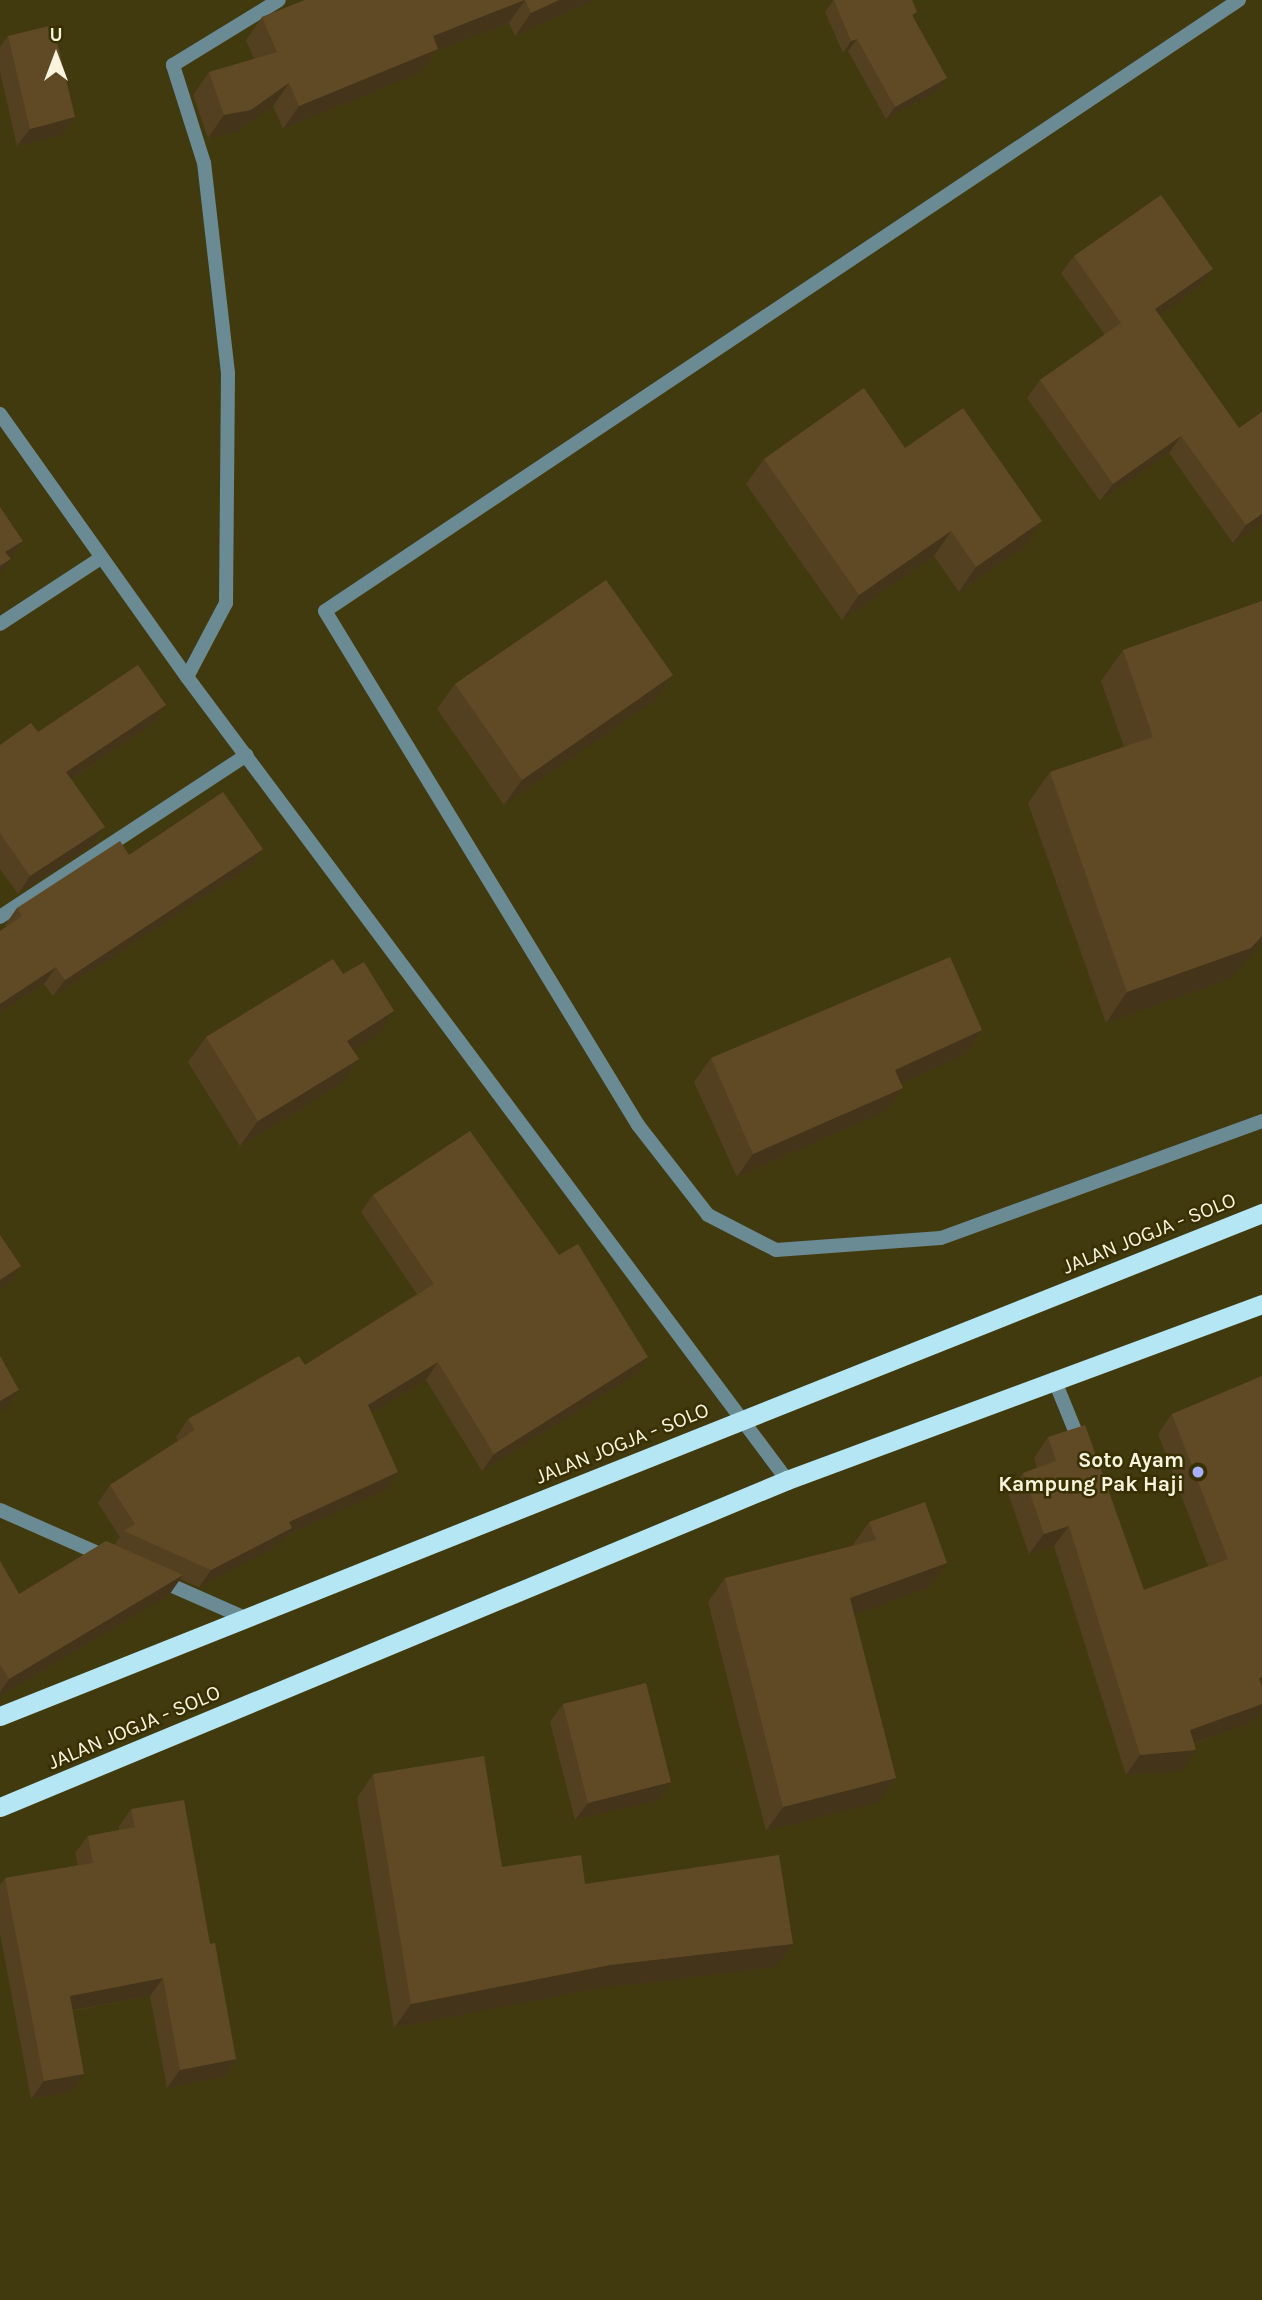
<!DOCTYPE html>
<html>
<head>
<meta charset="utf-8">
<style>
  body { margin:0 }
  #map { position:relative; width:1262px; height:2300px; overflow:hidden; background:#423a0f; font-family:Karla,sans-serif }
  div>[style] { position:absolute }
  .service>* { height:14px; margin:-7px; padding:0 7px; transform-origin:7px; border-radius:7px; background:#6a8a94 }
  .minor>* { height:14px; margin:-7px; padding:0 7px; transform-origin:7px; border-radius:7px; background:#6a8a94 }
  .trunk>* { height:19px; margin:-9.5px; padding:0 9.5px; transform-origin:9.5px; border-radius:9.5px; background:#b4e6f4 }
  .wall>* { inset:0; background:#534020 }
  .shaded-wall>* { inset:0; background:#43341a }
  .building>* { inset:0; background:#604a25 }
  .dots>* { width:19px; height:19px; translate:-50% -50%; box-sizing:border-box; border:4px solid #383003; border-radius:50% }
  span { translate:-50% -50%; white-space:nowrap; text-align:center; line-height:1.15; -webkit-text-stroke:5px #383003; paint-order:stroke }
  .street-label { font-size:21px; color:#f8f4dd }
  .poi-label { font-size:21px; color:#f8f4dd; font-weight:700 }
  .right { translate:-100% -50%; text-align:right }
  .north { position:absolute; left:21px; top:21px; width:70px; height:70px; -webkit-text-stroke:5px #383003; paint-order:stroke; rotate:0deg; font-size:19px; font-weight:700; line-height:28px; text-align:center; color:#f8f4dd }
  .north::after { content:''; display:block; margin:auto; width:24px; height:32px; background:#f8f4dd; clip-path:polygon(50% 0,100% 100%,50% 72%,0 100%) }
</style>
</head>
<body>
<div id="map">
  <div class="service">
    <i style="left:1239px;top:0;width:1099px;rotate:146.24deg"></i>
    <i style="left:325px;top:611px;width:602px;rotate:58.66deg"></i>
    <i style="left:638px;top:1125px;width:114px;rotate:52.1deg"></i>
    <i style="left:708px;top:1215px;width:76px;rotate:27.2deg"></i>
    <i style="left:776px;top:1250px;width:165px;rotate:-4.2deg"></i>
    <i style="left:941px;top:1238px;width:342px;rotate:-20deg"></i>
    <i style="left:1054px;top:1379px;width:71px;rotate:67.8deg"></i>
  </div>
  <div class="minor">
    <i style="left:0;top:414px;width:323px;rotate:54.6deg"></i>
    <i style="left:187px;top:677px;width:1002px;rotate:53.23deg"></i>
    <i style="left:0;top:624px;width:121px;rotate:-33.2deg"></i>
    <i style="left:187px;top:677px;width:84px;rotate:-62.2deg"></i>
    <i style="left:226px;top:603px;width:230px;rotate:-89.5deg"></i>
    <i style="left:228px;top:373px;width:211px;rotate:-96.5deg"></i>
    <i style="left:204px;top:163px;width:103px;rotate:-107.6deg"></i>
    <i style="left:173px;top:65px;width:124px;rotate:-31.5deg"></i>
    <i style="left:0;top:917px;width:295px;rotate:-33.3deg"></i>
    <i style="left:0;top:1510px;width:119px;rotate:23.8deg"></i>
    <i style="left:159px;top:1580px;width:94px;rotate:23.8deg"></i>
  </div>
  <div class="trunk">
    <i style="left:0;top:1716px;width:1359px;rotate:-21.73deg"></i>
    <i style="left:0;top:1807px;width:852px;rotate:-22.56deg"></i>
    <i style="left:787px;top:1480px;width:507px;rotate:-20.33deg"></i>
  </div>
  <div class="wall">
    <i style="clip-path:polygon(305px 0,594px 0,515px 36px,509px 23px,436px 51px,422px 72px,283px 129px,273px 106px,235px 133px,208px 138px,193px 95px,209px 72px,254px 59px,246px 40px,262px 17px)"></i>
    <i style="clip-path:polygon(832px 0,912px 0,913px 18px,947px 78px,938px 91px,886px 119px,848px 51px,843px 53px,825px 12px,833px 1px)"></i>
    <i style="clip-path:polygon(8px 36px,62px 135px,17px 146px,0 72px,0 47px)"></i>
    <i style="clip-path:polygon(1074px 256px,1200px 286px,1159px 315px,1262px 523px,1233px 543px,1169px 453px,1100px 501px,1027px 398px,1040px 380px,1105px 335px,1061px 273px)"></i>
    <i style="clip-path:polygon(905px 448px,1042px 521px,1025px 546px,959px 592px,934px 556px,842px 620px,746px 484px,764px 459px)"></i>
    <i style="clip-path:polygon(1262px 601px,1230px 979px,1106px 1023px,1028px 803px,1050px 772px,1124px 747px,1101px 681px,1123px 650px)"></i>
    <i style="clip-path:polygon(673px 675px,655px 700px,504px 805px,437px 709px,455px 684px)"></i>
    <i style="clip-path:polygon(154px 723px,71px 779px,105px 827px,92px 845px,18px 894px,0 869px,0 745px,38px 732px)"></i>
    <i style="clip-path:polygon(263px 849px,251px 866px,53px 996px,44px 984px,0 1013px,0 931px,6px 927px,5px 925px,17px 908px,129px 855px)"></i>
    <i style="clip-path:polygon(982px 1030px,966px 1054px,901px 1083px,903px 1088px,886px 1111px,737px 1177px,694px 1082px,711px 1058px)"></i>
    <i style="clip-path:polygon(377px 1036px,353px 1051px,341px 1084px,240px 1146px,188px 1062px,206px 1037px)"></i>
    <i style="clip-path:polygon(373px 1195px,635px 1375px,482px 1471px,426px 1380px,371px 1413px,386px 1490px,287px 1535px,279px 1545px,199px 1587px,180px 1579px,169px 1595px,0 1696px,0 1561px,19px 1594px,115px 1544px,120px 1537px,98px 1503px,110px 1485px,178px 1441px,176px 1437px,188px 1419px,305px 1365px,417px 1294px,361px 1212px)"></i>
    <i style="clip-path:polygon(1262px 1376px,1253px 1722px,1194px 1744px,1182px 1771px,1126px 1775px,1054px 1546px,1029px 1554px,1008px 1493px,1023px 1473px,1037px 1468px,1034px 1458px,1048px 1437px,1144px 1590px,1208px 1566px,1158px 1434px,1172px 1414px)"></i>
    <i style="clip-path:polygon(869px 1522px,930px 1587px,854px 1615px,896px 1778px,879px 1802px,766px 1831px,708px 1602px,725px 1578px,852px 1546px)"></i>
    <i style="clip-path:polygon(563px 1704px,671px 1782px,659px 1800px,575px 1820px,550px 1722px)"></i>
    <i style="clip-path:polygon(373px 1774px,502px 1867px,585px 1884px,776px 1967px,594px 1989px,394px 2028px,357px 1798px)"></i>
    <i style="clip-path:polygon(131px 1809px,210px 1944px,236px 2059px,224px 2077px,167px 2088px,150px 1996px,72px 2011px,72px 2092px,31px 2099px,0 1933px,0 1885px,5px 1878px,78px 1865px,75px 1853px,88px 1836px,119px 1830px,119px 1826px)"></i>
  </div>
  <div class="shaded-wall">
    <i style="clip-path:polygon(525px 0,509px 23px,436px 51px,422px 72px,283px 129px,299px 106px,433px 36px)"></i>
    <i style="clip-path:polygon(559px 0,594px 0,515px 36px,531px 13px)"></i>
    <i style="clip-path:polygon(857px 39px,848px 51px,843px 53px,851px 41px)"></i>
    <i style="clip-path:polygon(947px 78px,938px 91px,886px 119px,895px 107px)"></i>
    <i style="clip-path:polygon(289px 83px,273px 106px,235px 133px,208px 138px,224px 115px)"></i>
    <i style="clip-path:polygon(75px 117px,62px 135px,17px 146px,30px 129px)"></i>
    <i style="clip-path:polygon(1213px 269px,1200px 286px,1143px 327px,1155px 309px)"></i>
    <i style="clip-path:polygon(1181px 436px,1169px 453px,1100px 501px,1113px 484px)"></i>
    <i style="clip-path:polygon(1262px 514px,1262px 523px,1233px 543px,1246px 525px)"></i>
    <i style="clip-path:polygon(1042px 521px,1025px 546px,959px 592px,976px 567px)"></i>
    <i style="clip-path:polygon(951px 531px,934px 556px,842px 620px,859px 595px)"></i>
    <i style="clip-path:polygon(23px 541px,10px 559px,5px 552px)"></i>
    <i style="clip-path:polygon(11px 559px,0 574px,0 566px)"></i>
    <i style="clip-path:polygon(673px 675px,655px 700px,504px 805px,522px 780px)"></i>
    <i style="clip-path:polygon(166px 705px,154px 723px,54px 790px,66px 772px)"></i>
    <i style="clip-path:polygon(105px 827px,92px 845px,18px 894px,30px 876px)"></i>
    <i style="clip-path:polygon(263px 849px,251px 866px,53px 996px,65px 980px)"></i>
    <i style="clip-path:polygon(1262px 936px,1262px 942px,1230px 979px,1106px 1023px,1127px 992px)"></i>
    <i style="clip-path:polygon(56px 967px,44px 984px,0 1013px,0 1004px)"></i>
    <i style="clip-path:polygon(394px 1011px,377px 1036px,330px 1066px,347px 1041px)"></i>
    <i style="clip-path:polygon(982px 1030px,966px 1054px,878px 1094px,895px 1070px)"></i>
    <i style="clip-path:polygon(359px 1059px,341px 1084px,240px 1146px,258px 1121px)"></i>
    <i style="clip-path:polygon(903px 1088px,886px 1111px,737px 1177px,753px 1154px)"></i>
    <i style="clip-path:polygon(21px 1266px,9px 1284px,0 1289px,0 1280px)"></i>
    <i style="clip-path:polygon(648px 1357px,635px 1375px,482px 1471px,494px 1454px)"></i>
    <i style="clip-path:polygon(438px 1362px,426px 1380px,355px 1423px,368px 1405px)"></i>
    <i style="clip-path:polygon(19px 1390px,7px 1408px,0 1412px,0 1401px)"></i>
    <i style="clip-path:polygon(398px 1472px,386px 1490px,287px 1535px,279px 1545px,199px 1587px,211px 1570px,289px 1522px)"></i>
    <i style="clip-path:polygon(1069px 1526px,1054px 1546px,1029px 1554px,1044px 1534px)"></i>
    <i style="clip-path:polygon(947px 1563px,930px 1587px,833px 1623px,850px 1598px)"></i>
    <i style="clip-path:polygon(183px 1575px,169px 1595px,0 1696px,0 1692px,9px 1679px)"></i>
    <i style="clip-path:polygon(1262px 1704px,1262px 1709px,1253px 1722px,1176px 1750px,1190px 1730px)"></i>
    <i style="clip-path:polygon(1196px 1750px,1182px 1771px,1126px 1775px,1140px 1755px)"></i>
    <i style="clip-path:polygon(896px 1778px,879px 1802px,766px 1831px,783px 1807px)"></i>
    <i style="clip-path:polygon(671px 1782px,659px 1800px,575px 1820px,588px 1803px)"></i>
    <i style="clip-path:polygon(793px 1944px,776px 1967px,594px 1989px,394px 2028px,411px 2004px,610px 1965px)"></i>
    <i style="clip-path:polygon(163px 1978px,150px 1996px,57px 2013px,70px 1996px)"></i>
    <i style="clip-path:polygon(236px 2059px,224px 2077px,167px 2088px,180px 2070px)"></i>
    <i style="clip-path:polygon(84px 2074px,72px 2092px,31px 2099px,44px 2081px)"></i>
  </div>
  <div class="building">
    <i style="clip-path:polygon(305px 0,524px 0,433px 36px,438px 49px,299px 106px,289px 83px,251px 110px,224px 115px,209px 72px,277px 52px,262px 17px)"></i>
    <i style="clip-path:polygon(525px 0,559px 0,531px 13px)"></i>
    <i style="clip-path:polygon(834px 0,912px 0,917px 12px,912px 15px,947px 78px,895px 107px,857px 39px,851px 41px)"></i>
    <i style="clip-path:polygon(53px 25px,75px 117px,30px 129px,8px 36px)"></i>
    <i style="clip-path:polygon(1161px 195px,1213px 269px,1155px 309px,1239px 428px,1262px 412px,1262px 514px,1246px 525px,1181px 436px,1113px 484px,1040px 380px,1121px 323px,1074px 256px)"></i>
    <i style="clip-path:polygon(864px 388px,905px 448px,963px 408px,1042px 521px,976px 567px,951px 531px,859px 595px,764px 459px)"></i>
    <i style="clip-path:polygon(0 507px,23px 541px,5px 552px,11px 559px,0 566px)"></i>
    <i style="clip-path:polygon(606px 580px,673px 675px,522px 780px,455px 684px)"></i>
    <i style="clip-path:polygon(1262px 601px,1262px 936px,1251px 948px,1127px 992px,1050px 772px,1153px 737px,1123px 650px)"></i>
    <i style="clip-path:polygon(138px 665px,166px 705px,66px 772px,105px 827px,30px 876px,0 833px,0 745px,31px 723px,38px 732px)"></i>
    <i style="clip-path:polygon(223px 792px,263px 849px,65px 980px,56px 967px,0 1004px,0 931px,22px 916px,17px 908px,120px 841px,129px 855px)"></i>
    <i style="clip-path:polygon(950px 957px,982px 1030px,895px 1070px,903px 1088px,753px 1154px,711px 1058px)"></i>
    <i style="clip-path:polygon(333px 959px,343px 974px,364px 962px,394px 1011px,347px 1041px,359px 1059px,258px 1121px,206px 1037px)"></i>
    <i style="clip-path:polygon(470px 1131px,559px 1255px,578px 1244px,648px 1357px,494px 1454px,438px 1362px,368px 1405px,398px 1472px,289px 1522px,292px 1528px,211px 1570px,124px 1531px,135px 1524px,110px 1485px,195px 1430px,188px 1419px,299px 1356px,305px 1365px,434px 1284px,373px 1195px)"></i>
    <i style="clip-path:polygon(0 1235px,21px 1266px,0 1280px)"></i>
    <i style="clip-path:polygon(0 1356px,19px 1390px,0 1401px)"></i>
    <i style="clip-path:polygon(1262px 1376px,1262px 1677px,1259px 1678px,1262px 1687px,1262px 1704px,1190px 1730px,1196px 1750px,1140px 1755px,1069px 1526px,1044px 1534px,1023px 1473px,1056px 1461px,1048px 1437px,1085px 1425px,1144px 1590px,1228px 1559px,1172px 1414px)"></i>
    <i style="clip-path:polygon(925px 1502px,947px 1563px,850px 1598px,896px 1778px,783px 1807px,725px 1578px,876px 1540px,869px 1522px)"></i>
    <i style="clip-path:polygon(106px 1541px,183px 1575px,9px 1679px,0 1664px,0 1561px,19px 1594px)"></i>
    <i style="clip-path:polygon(646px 1683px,671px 1782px,588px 1803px,563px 1704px)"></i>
    <i style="clip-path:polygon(484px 1756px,502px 1867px,581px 1855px,585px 1884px,779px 1855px,793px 1944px,610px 1965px,411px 2004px,373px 1774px)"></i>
    <i style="clip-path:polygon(184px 1800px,210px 1944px,215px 1943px,236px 2059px,180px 2070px,163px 1978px,70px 1996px,84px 2074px,44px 2081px,5px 1878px,93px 1863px,88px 1836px,135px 1827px,131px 1809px)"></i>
  </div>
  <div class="dots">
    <i style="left:1198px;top:1472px;background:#a7b1fc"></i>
  </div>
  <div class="street-label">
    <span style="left:1149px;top:1233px;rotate:-22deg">JALAN JOGJA - SOLO</span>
    <span style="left:622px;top:1443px;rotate:-22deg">JALAN JOGJA - SOLO</span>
    <span style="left:134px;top:1727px;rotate:-23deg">JALAN JOGJA - SOLO</span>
  </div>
  <div class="poi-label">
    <span class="right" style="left:1184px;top:1472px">Soto Ayam<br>Kampung Pak Haji</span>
  </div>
  <div class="north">U</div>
</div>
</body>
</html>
